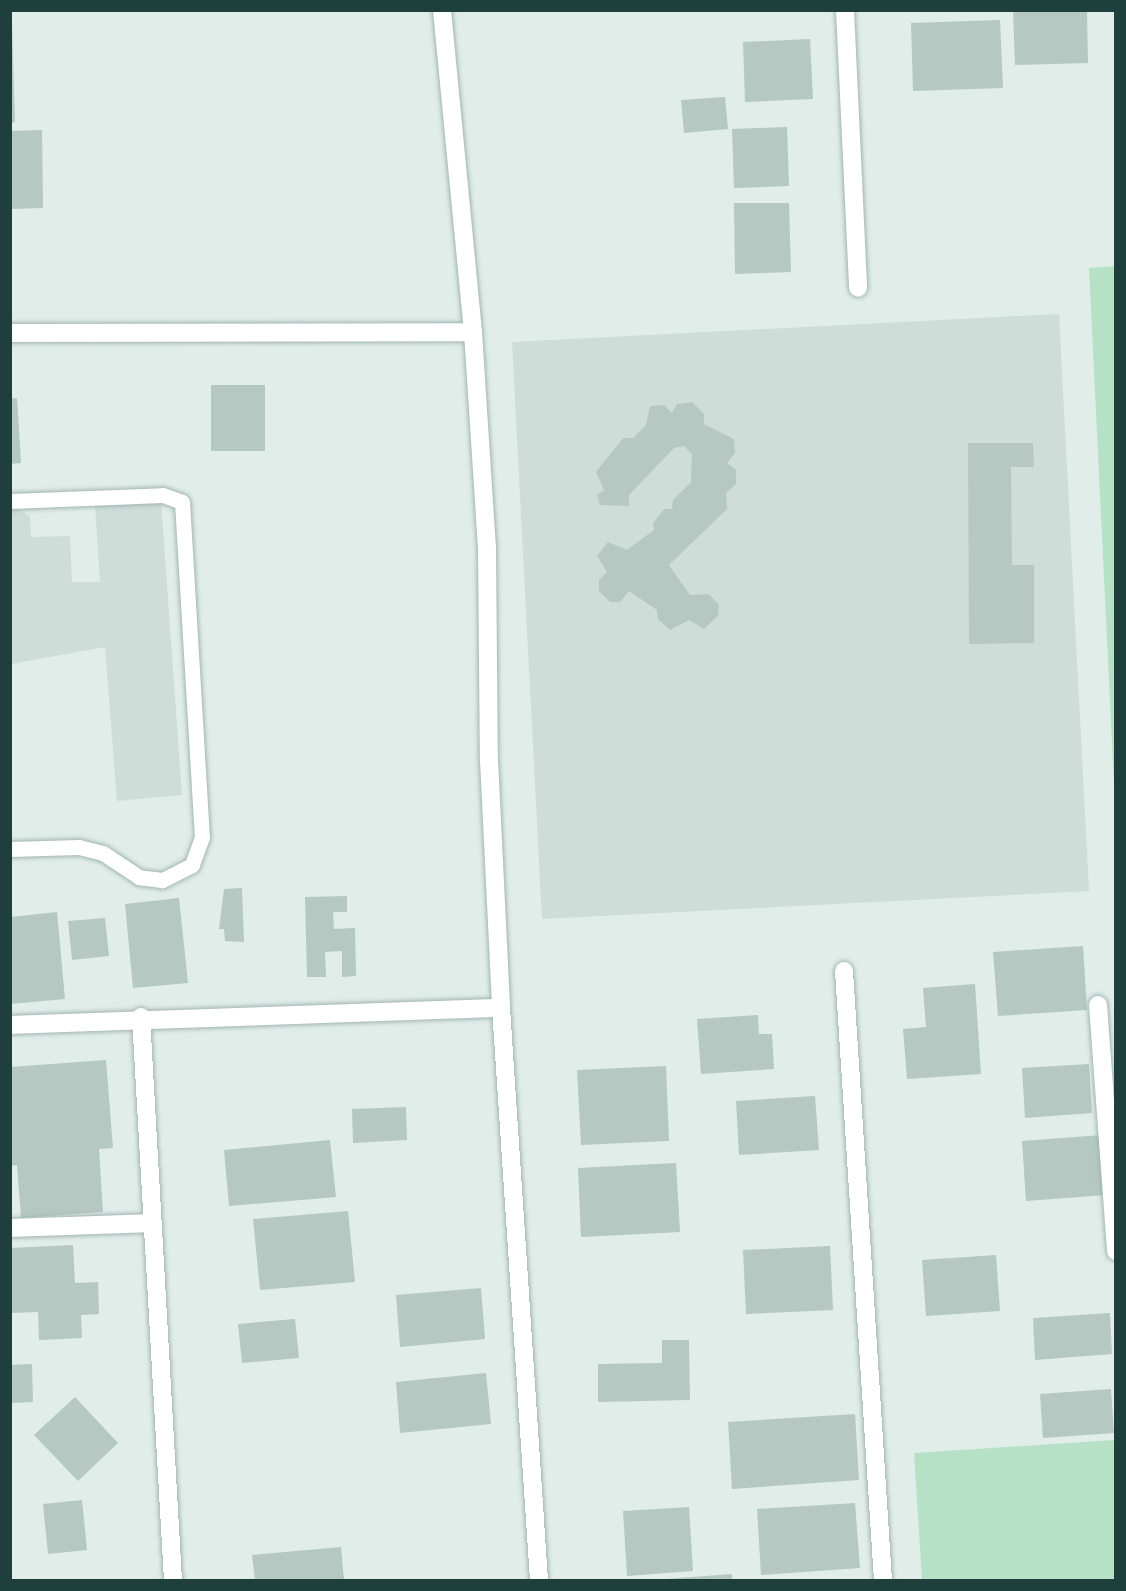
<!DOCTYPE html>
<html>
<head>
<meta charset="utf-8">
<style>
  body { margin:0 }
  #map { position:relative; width:1126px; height:1591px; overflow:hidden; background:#e0ede9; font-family:"DM Sans",sans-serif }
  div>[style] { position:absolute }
  .built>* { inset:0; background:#ceddd8 }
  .green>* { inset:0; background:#b6e1c7 }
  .building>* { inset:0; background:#b5c8c2 }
  .roads { filter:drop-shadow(0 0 2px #a2b5b1) drop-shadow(0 0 2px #a2b5b1) }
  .lane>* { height:15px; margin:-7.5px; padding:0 7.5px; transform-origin:7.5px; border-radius:7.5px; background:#fff }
  .street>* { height:18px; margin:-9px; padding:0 9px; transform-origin:9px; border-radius:9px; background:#fff }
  span { translate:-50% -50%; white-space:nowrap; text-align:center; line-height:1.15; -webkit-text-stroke:6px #f1f9f6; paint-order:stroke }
  .frame { position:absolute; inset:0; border:12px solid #1e3f3b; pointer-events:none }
</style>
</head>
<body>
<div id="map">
  <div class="built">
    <i style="clip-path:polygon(1059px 314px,1089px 891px,542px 919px,512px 342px)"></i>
    <i style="clip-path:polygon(161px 500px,182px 795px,117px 801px,105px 647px,11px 664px,11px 506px,30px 516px,31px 537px,70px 536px,72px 582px,100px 582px,95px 505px)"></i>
  </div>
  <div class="green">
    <i style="clip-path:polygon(1115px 266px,1116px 266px,1115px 805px,1089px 268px)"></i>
    <i style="clip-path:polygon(1115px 1440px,1115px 1580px,922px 1580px,914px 1453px)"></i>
  </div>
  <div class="building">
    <i style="clip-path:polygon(1013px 10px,1087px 10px,1088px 63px,1015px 65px)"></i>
    <i style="clip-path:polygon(1000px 20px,1003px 88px,913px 91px,911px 23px)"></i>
    <i style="clip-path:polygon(10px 23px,12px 23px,15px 122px,10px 123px)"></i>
    <i style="clip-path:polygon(810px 39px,813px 99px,745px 102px,743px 42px)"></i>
    <i style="clip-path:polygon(725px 97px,728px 129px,684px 133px,681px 100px)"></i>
    <i style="clip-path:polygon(787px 127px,789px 186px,734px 188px,732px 129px)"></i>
    <i style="clip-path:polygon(42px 130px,43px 208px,10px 209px,10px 131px)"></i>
    <i style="clip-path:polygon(734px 203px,789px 203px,791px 272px,735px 274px)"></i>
    <i style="clip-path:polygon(211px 385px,265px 385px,265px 451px,211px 451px)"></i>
    <i style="clip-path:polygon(17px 398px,21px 463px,10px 464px,10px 399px)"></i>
    <i style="clip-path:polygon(692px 402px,704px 414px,704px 424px,734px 439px,735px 453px,727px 463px,736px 470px,736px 484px,726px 493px,727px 509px,669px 565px,690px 595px,709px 594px,719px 605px,718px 616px,704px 629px,689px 620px,670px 630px,658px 619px,657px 610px,629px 591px,620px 602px,610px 602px,599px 591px,599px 580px,607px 572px,597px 556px,608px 542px,627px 550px,654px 530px,653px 523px,664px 509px,672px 509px,673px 500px,691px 482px,692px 454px,684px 446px,674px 448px,629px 495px,629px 506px,600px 505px,597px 495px,604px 490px,596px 472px,623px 438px,633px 438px,646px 425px,650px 406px,664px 405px,672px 413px,677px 404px)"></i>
    <i style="clip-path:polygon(968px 443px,1033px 443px,1034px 467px,1011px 467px,1012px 565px,1034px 565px,1034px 643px,969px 644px)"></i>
    <i style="clip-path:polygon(242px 888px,244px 942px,225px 941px,224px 929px,219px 929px,224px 889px)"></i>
    <i style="clip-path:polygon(347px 896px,347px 912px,333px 912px,334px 929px,355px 928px,356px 976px,342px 977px,342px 951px,325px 952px,326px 977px,307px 977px,305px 897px)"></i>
    <i style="clip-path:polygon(179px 898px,188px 983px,133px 988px,125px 904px)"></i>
    <i style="clip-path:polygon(57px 912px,65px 999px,10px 1004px,10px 917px)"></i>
    <i style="clip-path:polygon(105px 918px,109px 956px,72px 960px,68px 921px)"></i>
    <i style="clip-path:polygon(1083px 946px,1087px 1010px,998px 1016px,993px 952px)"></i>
    <i style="clip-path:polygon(975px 984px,981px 1074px,907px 1079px,903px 1029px,926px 1027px,923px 988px)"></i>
    <i style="clip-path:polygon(758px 1015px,759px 1034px,772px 1034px,774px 1069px,701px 1074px,697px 1019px)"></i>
    <i style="clip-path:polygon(106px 1060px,113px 1148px,99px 1149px,103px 1212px,21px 1218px,17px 1165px,10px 1166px,10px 1067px)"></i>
    <i style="clip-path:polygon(1089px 1064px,1092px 1113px,1025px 1118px,1022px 1068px)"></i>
    <i style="clip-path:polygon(666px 1066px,669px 1141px,581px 1145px,577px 1070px)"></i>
    <i style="clip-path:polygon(815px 1096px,819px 1150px,739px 1155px,736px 1101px)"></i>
    <i style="clip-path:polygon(406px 1107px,407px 1140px,353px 1143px,352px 1109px)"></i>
    <i style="clip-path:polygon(1102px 1135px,1106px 1195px,1026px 1201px,1022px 1141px)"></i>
    <i style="clip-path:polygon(330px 1140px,336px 1197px,229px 1206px,224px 1150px)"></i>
    <i style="clip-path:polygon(676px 1163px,680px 1232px,581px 1237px,578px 1168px)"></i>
    <i style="clip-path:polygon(348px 1211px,355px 1282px,260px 1290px,253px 1219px)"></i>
    <i style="clip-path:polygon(73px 1245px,75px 1283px,98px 1282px,99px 1314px,81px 1315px,82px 1338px,39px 1340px,38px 1312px,10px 1313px,10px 1248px)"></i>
    <i style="clip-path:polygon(830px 1246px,833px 1310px,746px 1314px,743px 1250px)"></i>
    <i style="clip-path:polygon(996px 1255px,1000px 1311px,926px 1316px,922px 1260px)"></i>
    <i style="clip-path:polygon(481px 1288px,485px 1339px,400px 1347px,396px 1295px)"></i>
    <i style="clip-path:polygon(1110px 1313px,1112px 1354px,1035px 1360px,1033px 1318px)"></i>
    <i style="clip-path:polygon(295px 1319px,299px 1358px,242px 1363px,238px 1324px)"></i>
    <i style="clip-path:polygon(662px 1340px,689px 1340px,690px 1400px,598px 1402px,598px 1364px,662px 1363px)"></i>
    <i style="clip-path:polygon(32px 1364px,33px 1402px,10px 1403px,10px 1365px)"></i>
    <i style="clip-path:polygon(486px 1373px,491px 1424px,400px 1433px,396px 1382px)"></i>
    <i style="clip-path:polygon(1111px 1389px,1114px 1433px,1043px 1438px,1040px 1394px)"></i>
    <i style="clip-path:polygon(75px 1397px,118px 1443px,78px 1481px,34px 1435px)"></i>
    <i style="clip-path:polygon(855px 1414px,859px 1480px,732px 1489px,728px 1422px)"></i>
    <i style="clip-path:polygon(82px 1500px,87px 1550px,48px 1554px,43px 1504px)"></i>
    <i style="clip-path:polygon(855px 1503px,860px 1568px,761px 1575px,757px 1509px)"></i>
    <i style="clip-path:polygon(689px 1507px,693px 1571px,627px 1576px,623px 1511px)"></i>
    <i style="clip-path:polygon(341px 1547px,344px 1580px,255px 1580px,252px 1555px)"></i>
    <i style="clip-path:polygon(732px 1574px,732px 1580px,666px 1580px,666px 1579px)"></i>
  </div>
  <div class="roads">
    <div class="lane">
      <i style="left:10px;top:501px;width:153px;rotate:-2.2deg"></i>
      <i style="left:163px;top:495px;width:20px;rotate:20deg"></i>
      <i style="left:182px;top:502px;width:336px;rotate:86.6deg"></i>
      <i style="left:202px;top:837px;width:30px;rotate:110deg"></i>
      <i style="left:192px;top:865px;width:34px;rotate:153deg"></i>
      <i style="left:162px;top:880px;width:23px;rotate:-173deg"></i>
      <i style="left:139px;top:877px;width:43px;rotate:-146.3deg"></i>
      <i style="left:103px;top:853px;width:25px;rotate:-166deg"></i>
      <i style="left:79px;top:847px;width:69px;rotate:178.3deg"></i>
    </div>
    <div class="street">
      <i style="left:442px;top:10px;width:323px;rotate:84.5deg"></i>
      <i style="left:473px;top:332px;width:215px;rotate:86.3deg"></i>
      <i style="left:487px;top:547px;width:213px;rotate:89.5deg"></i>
      <i style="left:489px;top:760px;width:248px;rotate:87.2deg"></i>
      <i style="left:501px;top:1008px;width:573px;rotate:86.2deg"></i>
      <i style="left:845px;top:10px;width:278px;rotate:87.3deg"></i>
      <i style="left:10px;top:333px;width:463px;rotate:-0.1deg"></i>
      <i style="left:844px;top:971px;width:610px;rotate:86.34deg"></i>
      <i style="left:1098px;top:1005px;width:247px;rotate:85.8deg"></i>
      <i style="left:141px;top:1017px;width:564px;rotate:86.75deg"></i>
      <i style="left:10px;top:1025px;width:491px;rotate:-2deg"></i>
      <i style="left:10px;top:1228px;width:143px;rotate:-2deg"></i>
    </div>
  </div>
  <div class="frame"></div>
</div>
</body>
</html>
